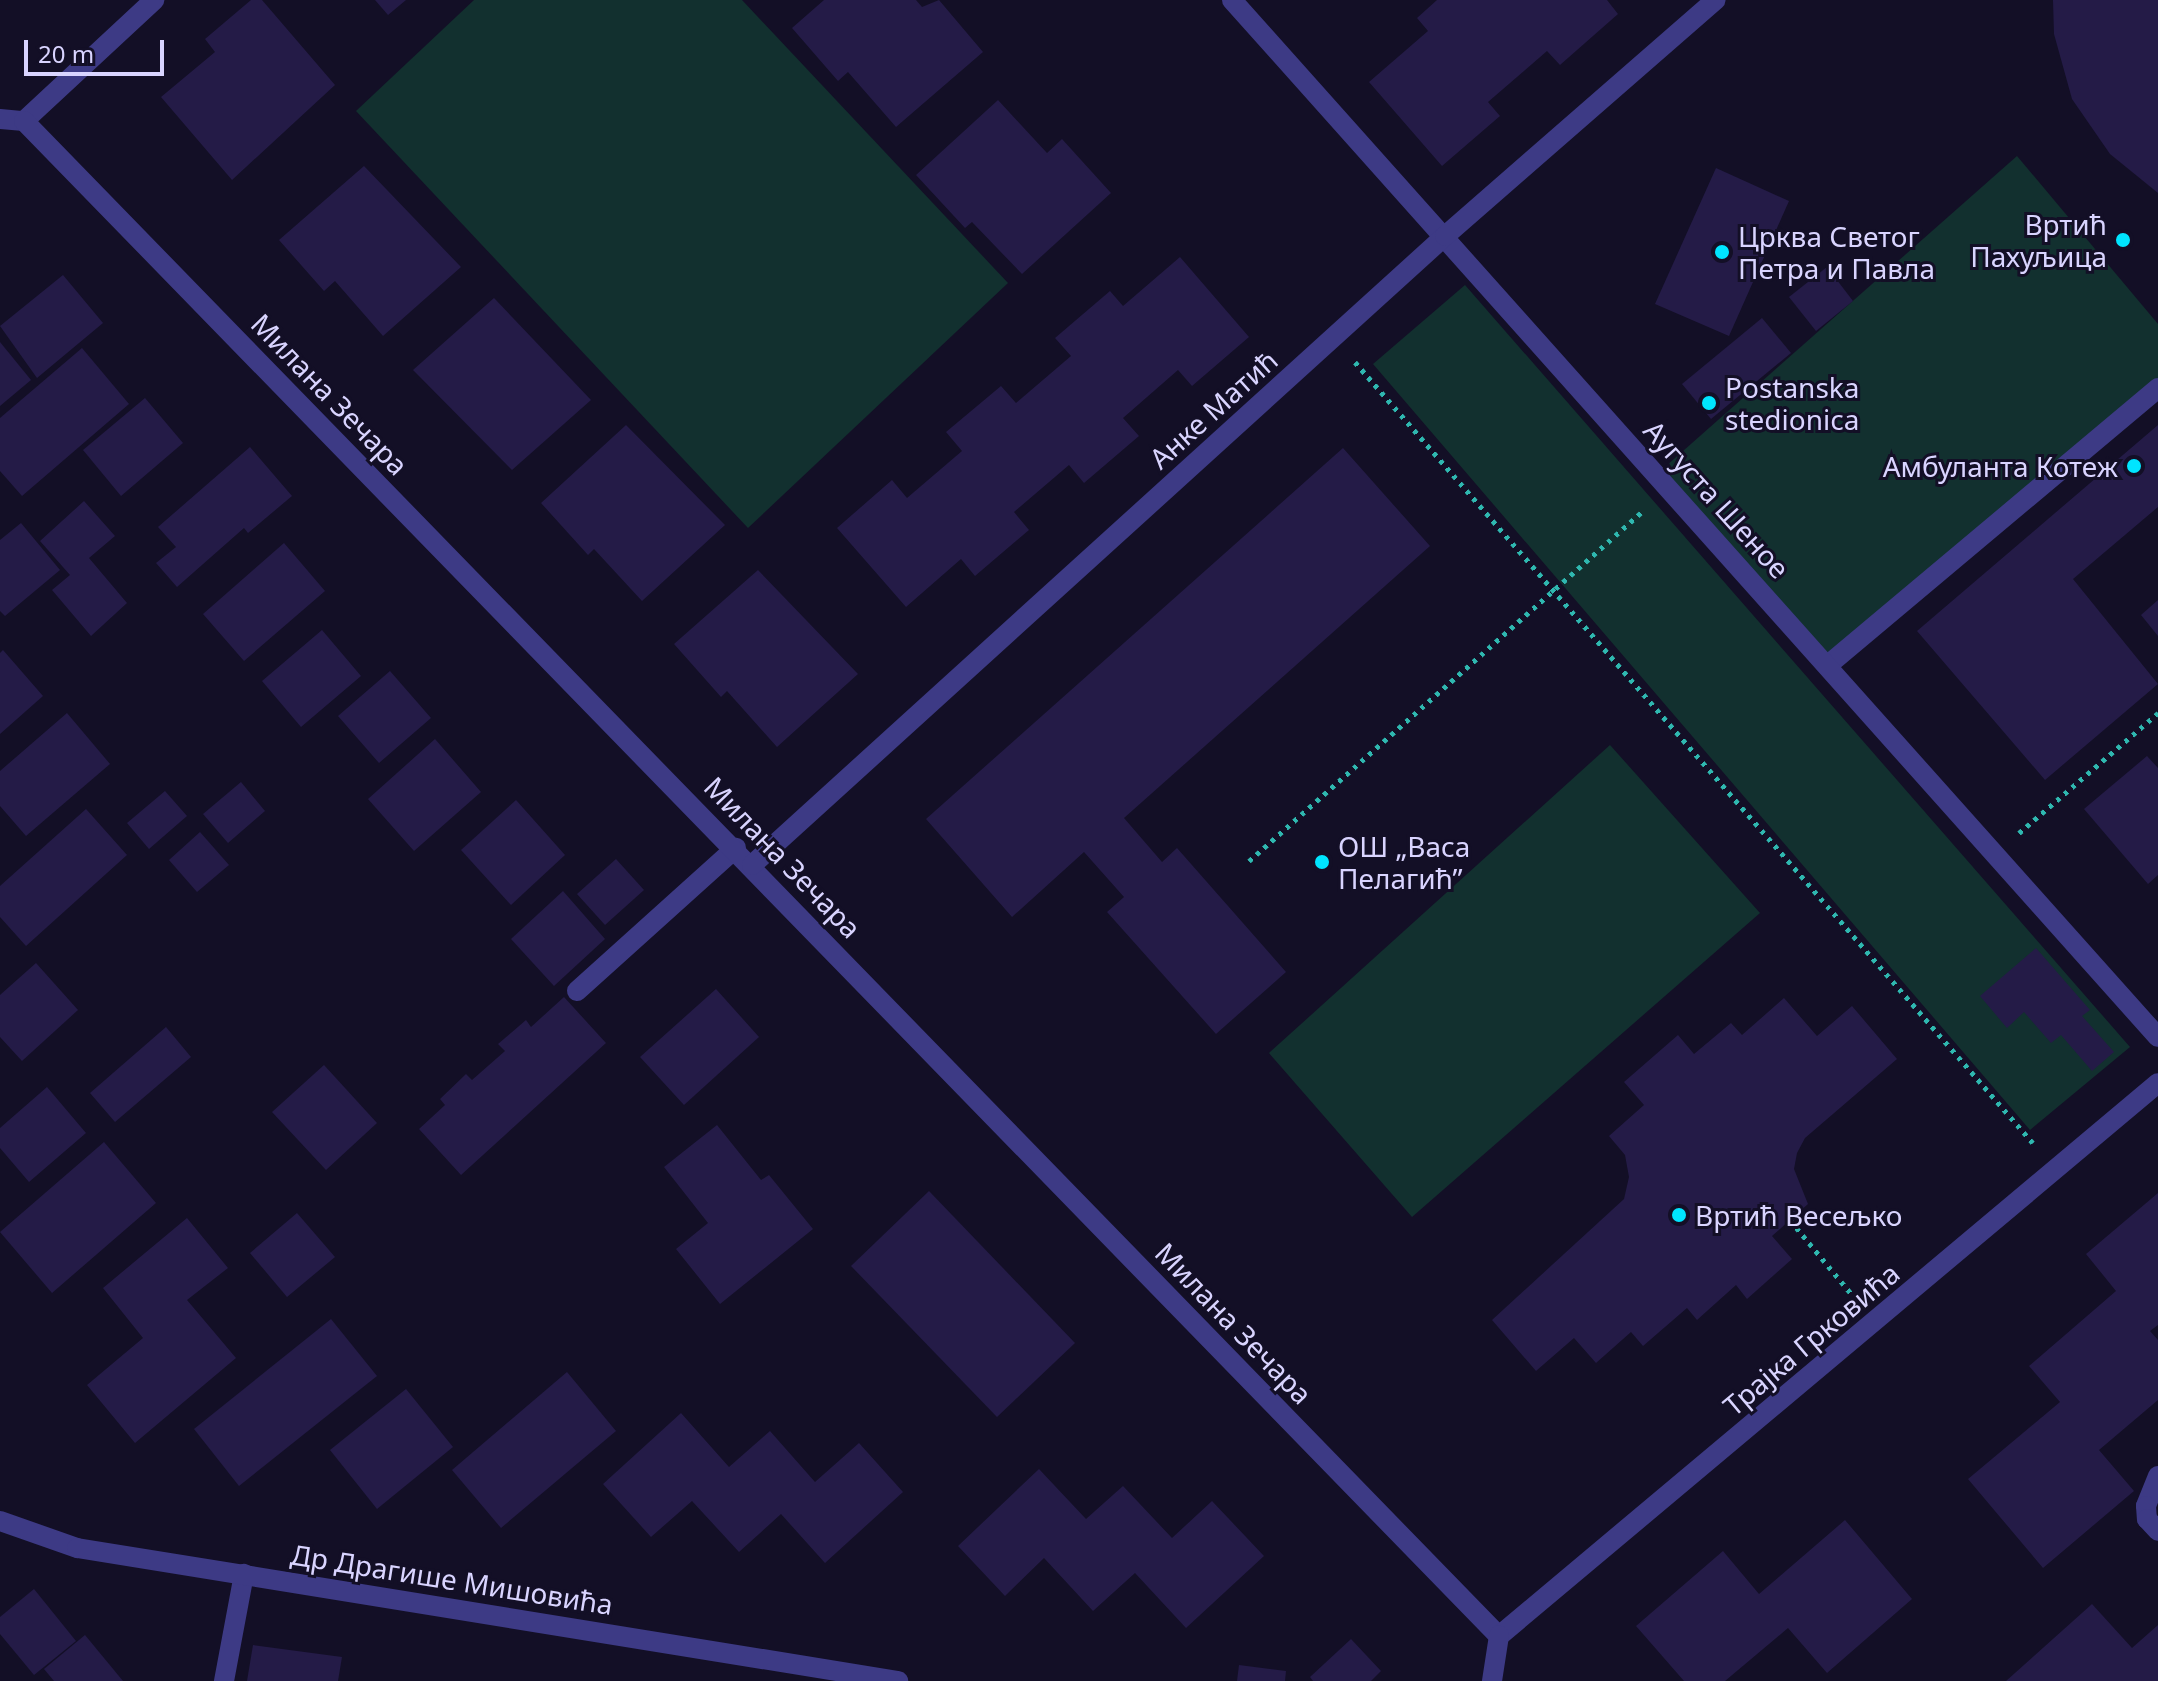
<!DOCTYPE html>
<html>
<head>
<meta charset="utf-8">
<style>
  body { margin:0 }
  #map { position:relative; width:2158px; height:1681px; overflow:hidden; background:#130f26; font-family:"Noto Sans",sans-serif }
  div>[style] { position:absolute }
  .green>* { inset:0; background:#12302f }
  .building>* { inset:0; background:#241b47 }
  .path>* { height:5px; margin-top:-2.5px; transform-origin:0; background:repeating-linear-gradient(90deg,#2fb8b0 0 4px,transparent 0 10px) }
  .service>* { height:20px; margin:-10px; padding:0 10px; transform-origin:10px; border-radius:10px; background:#3d3a85 }
  .minor>* { height:20px; margin:-10px; padding:0 10px; transform-origin:10px; border-radius:10px; background:#3d3a85 }
  .tertiary>* { height:20px; margin:-10px; padding:0 10px; transform-origin:10px; border-radius:10px; background:#3d3a85 }
  .dots>* { width:22px; height:22px; translate:-50% -50%; box-sizing:border-box; border:4px solid #130f26; border-radius:50% }
  span { translate:-50% -50%; white-space:nowrap; text-align:center; line-height:1.15; -webkit-text-stroke:6px #130f26; paint-order:stroke }
  .poi-label { font-size:28px; color:#d9d4ff }
  .right { translate:-100% -50%; text-align:right }
  .left { translate:0 -50%; text-align:left }
  .street-label { font-size:28px; color:#d9d4ff }
  .scale { position:absolute; left:24px; top:40px; width:140px; height:36px; box-sizing:border-box; border:4px solid #d9d4ff; border-top:0; padding-left:10px; font-size:24px; line-height:28px; white-space:nowrap; color:#d9d4ff; -webkit-text-stroke:6px #130f26; paint-order:stroke }
</style>
</head>
<body>
<div id="map">
  <div class="green">
    <i style="clip-path:polygon(474px 0,742px 0,1008px 283px,748px 528px,356px 111px)"></i>
    <i style="clip-path:polygon(2017px 156px,2158px 324px,2158px 388px,1828px 665px,1657px 474px)"></i>
    <i style="clip-path:polygon(1465px 285px,2130px 1047px,2030px 1130px,1373px 364px)"></i>
    <i style="clip-path:polygon(1610px 745px,1760px 913px,1412px 1217px,1269px 1053px)"></i>
  </div>
  <div class="building">
    <i style="clip-path:polygon(251px 0,262px 0,335px 85px,232px 180px,161px 97px,215px 52px,205px 39px)"></i>
    <i style="clip-path:polygon(375px 0,406px 0,388px 15px)"></i>
    <i style="clip-path:polygon(824px 0,916px 0,922px 7px,939px 0,983px 52px,896px 127px,848px 72px,838px 81px,792px 28px)"></i>
    <i style="clip-path:polygon(1437px 0,1607px 0,1618px 14px,1560px 65px,1547px 51px,1488px 102px,1500px 116px,1442px 166px,1369px 82px,1428px 31px,1417px 18px)"></i>
    <i style="clip-path:polygon(2053px 0,2158px 0,2158px 193px,2110px 154px,2072px 99px,2054px 34px)"></i>
    <i style="clip-path:polygon(998px 100px,1047px 153px,1062px 139px,1111px 193px,1022px 274px,972px 222px,965px 228px,916px 175px)"></i>
    <i style="clip-path:polygon(364px 166px,461px 267px,383px 336px,335px 281px,324px 291px,279px 240px)"></i>
    <i style="clip-path:polygon(1716px 168px,1789px 201px,1729px 336px,1655px 304px)"></i>
    <i style="clip-path:polygon(1180px 257px,1249px 337px,1192px 386px,1178px 370px,1123px 418px,1139px 436px,1084px 483px,1069px 465px,1014px 512px,1029px 530px,975px 576px,961px 559px,906px 607px,837px 528px,892px 480px,907px 498px,962px 451px,946px 432px,1001px 386px,1016px 403px,1071px 356px,1055px 338px,1110px 291px,1123px 306px)"></i>
    <i style="clip-path:polygon(1827px 267px,1853px 301px,1816px 331px,1789px 297px)"></i>
    <i style="clip-path:polygon(63px 275px,103px 323px,37px 378px,0 326px)"></i>
    <i style="clip-path:polygon(494px 298px,591px 400px,512px 470px,413px 370px)"></i>
    <i style="clip-path:polygon(1762px 318px,1791px 353px,1711px 419px,1682px 384px)"></i>
    <i style="clip-path:polygon(0 342px,31px 380px,0 406px)"></i>
    <i style="clip-path:polygon(82px 348px,129px 404px,22px 496px,0 471px,0 418px)"></i>
    <i style="clip-path:polygon(145px 398px,183px 443px,121px 496px,83px 450px)"></i>
    <i style="clip-path:polygon(626px 425px,725px 525px,642px 601px,594px 549px,588px 555px,541px 503px)"></i>
    <i style="clip-path:polygon(2158px 425px,2158px 507px,2073px 579px,2158px 684px,2045px 780px,1917px 631px)"></i>
    <i style="clip-path:polygon(250px 447px,292px 496px,248px 533px,244px 528px,177px 587px,156px 563px,176px 547px,158px 527px)"></i>
    <i style="clip-path:polygon(1343px 448px,1430px 546px,1124px 818px,1162px 862px,1177px 848px,1286px 972px,1216px 1034px,1107px 912px,1124px 897px,1084px 852px,1012px 917px,926px 819px)"></i>
    <i style="clip-path:polygon(84px 501px,115px 536px,89px 558px,127px 603px,91px 636px,52px 590px,70px 575px,40px 541px)"></i>
    <i style="clip-path:polygon(21px 523px,60px 570px,5px 616px,0 611px,0 540px)"></i>
    <i style="clip-path:polygon(284px 543px,325px 591px,244px 661px,203px 614px)"></i>
    <i style="clip-path:polygon(758px 570px,858px 674px,777px 747px,727px 691px,721px 697px,674px 644px)"></i>
    <i style="clip-path:polygon(2158px 600px,2158px 636px,2141px 615px)"></i>
    <i style="clip-path:polygon(322px 630px,361px 676px,301px 727px,262px 681px)"></i>
    <i style="clip-path:polygon(3px 650px,43px 696px,0 734px,0 653px)"></i>
    <i style="clip-path:polygon(390px 671px,431px 718px,379px 763px,338px 716px)"></i>
    <i style="clip-path:polygon(67px 713px,110px 764px,26px 836px,0 806px,0 771px)"></i>
    <i style="clip-path:polygon(435px 739px,481px 792px,414px 851px,368px 799px)"></i>
    <i style="clip-path:polygon(2147px 756px,2158px 768px,2158px 875px,2148px 884px,2084px 809px)"></i>
    <i style="clip-path:polygon(241px 782px,265px 811px,228px 843px,203px 814px)"></i>
    <i style="clip-path:polygon(165px 791px,187px 816px,149px 849px,127px 823px)"></i>
    <i style="clip-path:polygon(516px 800px,565px 855px,511px 905px,461px 850px)"></i>
    <i style="clip-path:polygon(86px 809px,127px 855px,26px 946px,0 917px,0 886px)"></i>
    <i style="clip-path:polygon(200px 832px,229px 865px,197px 892px,169px 860px)"></i>
    <i style="clip-path:polygon(616px 859px,644px 890px,605px 925px,577px 894px)"></i>
    <i style="clip-path:polygon(563px 891px,605px 939px,554px 986px,511px 939px)"></i>
    <i style="clip-path:polygon(2036px 948px,2090px 1010px,2082px 1016px,2114px 1052px,2092px 1071px,2061px 1035px,2051px 1043px,2024px 1012px,2007px 1028px,1980px 996px)"></i>
    <i style="clip-path:polygon(36px 963px,78px 1010px,22px 1061px,0 1037px,0 995px)"></i>
    <i style="clip-path:polygon(716px 989px,759px 1037px,684px 1105px,640px 1057px)"></i>
    <i style="clip-path:polygon(564px 997px,606px 1043px,461px 1175px,419px 1129px,445px 1105px,440px 1099px,466px 1074px,472px 1080px,505px 1051px,498px 1044px,526px 1020px,531px 1027px)"></i>
    <i style="clip-path:polygon(1784px 998px,1817px 1036px,1852px 1006px,1897px 1059px,1805px 1138px,1797px 1153px,1794px 1169px,1808px 1204px,1772px 1236px,1792px 1259px,1747px 1299px,1736px 1285px,1697px 1320px,1687px 1308px,1643px 1346px,1631px 1332px,1596px 1363px,1574px 1338px,1536px 1371px,1492px 1320px,1624px 1199px,1629px 1177px,1625px 1155px,1609px 1136px,1644px 1105px,1624px 1082px,1678px 1035px,1694px 1054px,1731px 1023px,1742px 1035px)"></i>
    <i style="clip-path:polygon(166px 1027px,191px 1057px,115px 1122px,90px 1093px)"></i>
    <i style="clip-path:polygon(324px 1065px,377px 1123px,326px 1170px,272px 1112px)"></i>
    <i style="clip-path:polygon(47px 1087px,86px 1133px,29px 1182px,0 1148px,0 1128px)"></i>
    <i style="clip-path:polygon(717px 1125px,761px 1180px,769px 1175px,813px 1229px,720px 1304px,676px 1249px,708px 1223px,664px 1167px)"></i>
    <i style="clip-path:polygon(104px 1142px,156px 1203px,52px 1293px,0 1232px)"></i>
    <i style="clip-path:polygon(929px 1191px,1075px 1343px,997px 1417px,851px 1266px)"></i>
    <i style="clip-path:polygon(2158px 1193px,2158px 1325px,2150px 1331px,2158px 1340px,2158px 1400px,2099px 1450px,2134px 1491px,2043px 1568px,1968px 1479px,2060px 1402px,2029px 1366px,2116px 1291px,2086px 1254px)"></i>
    <i style="clip-path:polygon(297px 1213px,335px 1257px,287px 1297px,250px 1253px)"></i>
    <i style="clip-path:polygon(187px 1218px,228px 1268px,187px 1300px,236px 1358px,135px 1443px,87px 1385px,143px 1338px,103px 1288px)"></i>
    <i style="clip-path:polygon(331px 1319px,377px 1376px,239px 1486px,194px 1429px)"></i>
    <i style="clip-path:polygon(567px 1372px,616px 1431px,501px 1528px,452px 1470px)"></i>
    <i style="clip-path:polygon(406px 1389px,453px 1447px,377px 1509px,330px 1450px)"></i>
    <i style="clip-path:polygon(681px 1413px,729px 1467px,770px 1431px,815px 1482px,859px 1443px,903px 1492px,825px 1563px,781px 1514px,739px 1552px,692px 1501px,651px 1537px,603px 1484px)"></i>
    <i style="clip-path:polygon(1039px 1469px,1086px 1519px,1123px 1486px,1172px 1538px,1212px 1501px,1264px 1556px,1186px 1628px,1135px 1573px,1093px 1611px,1044px 1558px,1005px 1596px,958px 1546px)"></i>
    <i style="clip-path:polygon(1845px 1520px,1912px 1599px,1827px 1673px,1788px 1628px,1725px 1681px,1684px 1681px,1636px 1626px,1723px 1551px,1759px 1594px)"></i>
    <i style="clip-path:polygon(34px 1589px,76px 1641px,34px 1675px,0 1634px,0 1617px)"></i>
    <i style="clip-path:polygon(2092px 1604px,2132px 1648px,2158px 1625px,2158px 1681px,2006px 1681px)"></i>
    <i style="clip-path:polygon(85px 1635px,123px 1681px,54px 1681px,44px 1669px)"></i>
    <i style="clip-path:polygon(1351px 1639px,1381px 1671px,1371px 1681px,1313px 1681px,1310px 1677px)"></i>
    <i style="clip-path:polygon(253px 1645px,342px 1657px,338px 1681px,247px 1681px)"></i>
    <i style="clip-path:polygon(1239px 1665px,1286px 1671px,1285px 1681px,1237px 1681px)"></i>
  </div>
  <div class="path">
    <i style="left:1355px;top:362px;width:1034px;rotate:49.04deg"></i>
    <i style="left:2019px;top:833px;width:184px;rotate:-40.8deg"></i>
    <i style="left:1249px;top:861px;width:527px;rotate:-41.62deg"></i>
    <i style="left:1790px;top:1220px;width:100px;rotate:50.3deg"></i>
  </div>
  <div class="service">
    <i style="left:1828px;top:665px;width:431px;rotate:-40deg"></i>
    <i style="left:577px;top:991px;width:214px;rotate:-42deg"></i>
    <i style="left:2158px;top:1476px;width:32px;rotate:112deg"></i>
    <i style="left:2146px;top:1506px;width:13px;rotate:86deg"></i>
    <i style="left:2147px;top:1519px;width:16px;rotate:47deg"></i>
  </div>
  <div class="minor">
    <i style="left:1232px;top:0;width:1390px;rotate:48.24deg"></i>
    <i style="left:0;top:119px;width:24px;rotate:5deg"></i>
    <i style="left:24px;top:121px;width:178px;rotate:-42.9deg"></i>
    <i style="left:24px;top:121px;width:2114px;rotate:45.77deg"></i>
    <i style="left:752px;top:865px;width:936px;rotate:-42.23deg"></i>
    <i style="left:1445px;top:236px;width:359px;rotate:-41.1deg"></i>
    <i style="left:1499px;top:1636px;width:860px;rotate:-40deg"></i>
    <i style="left:224px;top:1681px;width:109px;rotate:-79.4deg"></i>
    <i style="left:1492px;top:1681px;width:46px;rotate:-81.2deg"></i>
  </div>
  <div class="tertiary">
    <i style="left:0;top:1521px;width:82px;rotate:19.3deg"></i>
    <i style="left:77px;top:1548px;width:832px;rotate:9.2deg"></i>
  </div>
  <div class="dots">
    <i style="left:2123px;top:240px;background:#00e5ff"></i>
    <i style="left:1722px;top:252px;background:#00e5ff"></i>
    <i style="left:1709px;top:403px;background:#00e5ff"></i>
    <i style="left:2134px;top:466px;background:#00e5ff"></i>
    <i style="left:1322px;top:862px;background:#00e5ff"></i>
    <i style="left:1679px;top:1215px;background:#00e5ff"></i>
  </div>
  <div class="poi-label">
    <span class="right" style="left:2107px;top:240px">Вртић<br>Пахуљица</span>
    <span class="left" style="left:1738px;top:252px">Црква Светог<br>Петра и Павла</span>
    <span class="left" style="left:1725px;top:403px">Postanska<br>stedionica</span>
    <span class="right" style="left:2118px;top:466px">Амбуланта Котеж</span>
    <span class="left" style="left:1338px;top:862px">ОШ „Васа<br>Пелагић”</span>
    <span class="left" style="left:1695px;top:1215px">Вртић Весељко</span>
  </div>
  <div class="street-label">
    <span style="left:330px;top:394px;rotate:46deg">Милана Зечара</span>
    <span style="left:1213px;top:409px;rotate:-42deg">Анке Матић</span>
    <span style="left:1717px;top:499px;rotate:48deg">Аугуста Шеное</span>
    <span style="left:783px;top:857px;rotate:46deg">Милана Зечара</span>
    <span style="left:1234px;top:1323px;rotate:46deg">Милана Зечара</span>
    <span style="left:1811px;top:1339px;rotate:-40deg">Трајка Грковића</span>
    <span style="left:452px;top:1579px;rotate:9deg">Др Драгише Мишовића</span>
  </div>
  <div class="scale">20 m</div>
</div>
</body>
</html>
